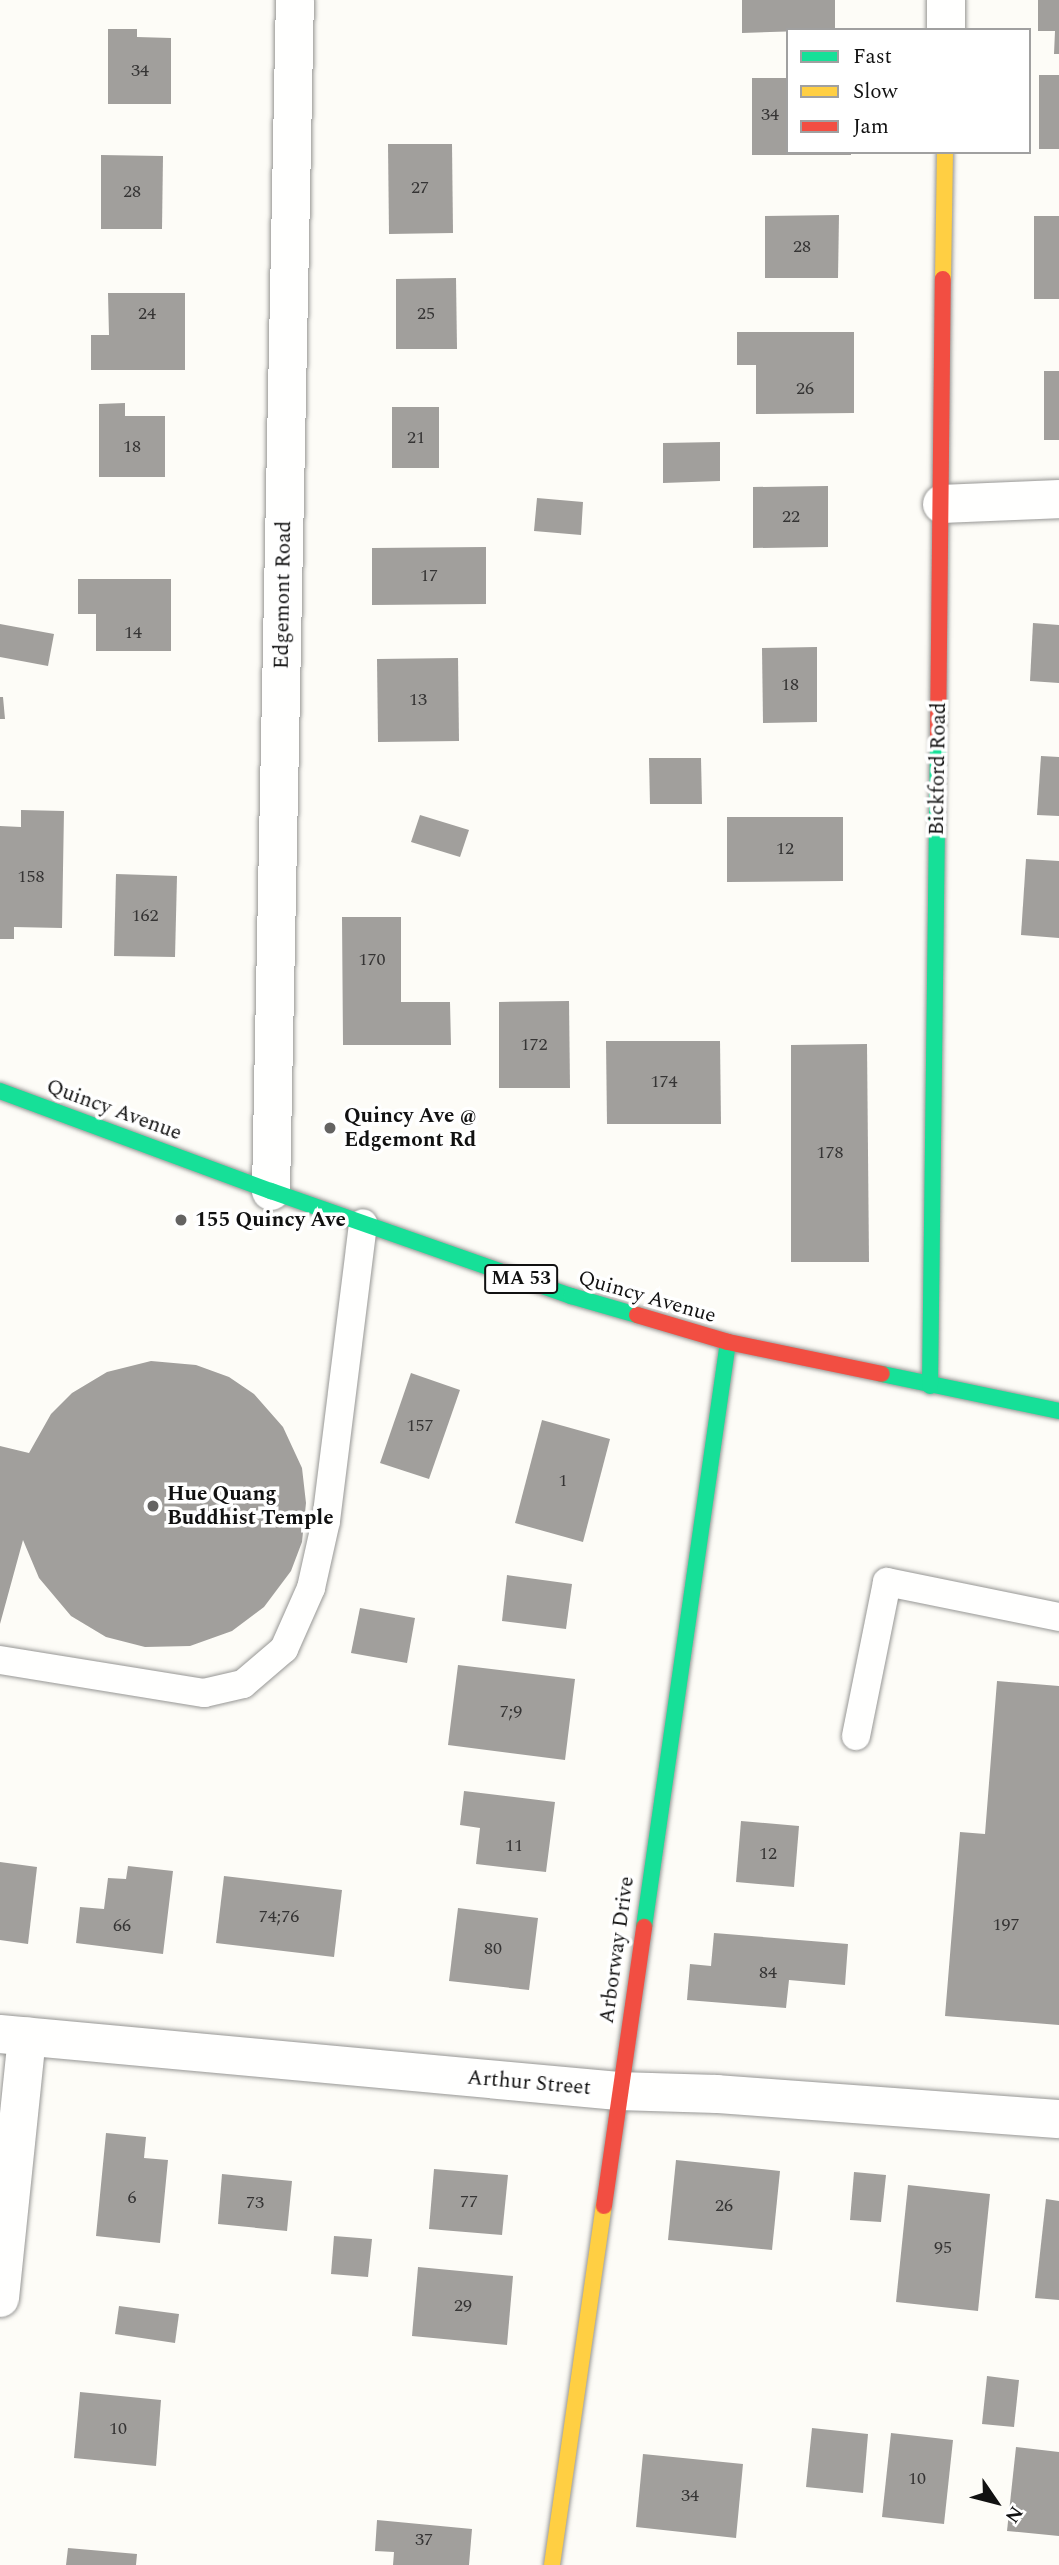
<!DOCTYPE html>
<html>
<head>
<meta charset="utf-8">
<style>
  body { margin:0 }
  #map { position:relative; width:1059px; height:2565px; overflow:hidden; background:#fdfcf7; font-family:Spectral,serif }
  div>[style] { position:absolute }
  .building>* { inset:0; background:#a19f9c }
  .roads { filter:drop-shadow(0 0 2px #979795) drop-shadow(0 0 2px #979795) }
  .lane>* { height:28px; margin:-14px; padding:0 14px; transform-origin:14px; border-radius:14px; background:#fffffe }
  .street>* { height:38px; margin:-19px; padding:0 19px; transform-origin:19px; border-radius:19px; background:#fffffe }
  .fast>* { height:16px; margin:-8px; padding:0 8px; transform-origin:8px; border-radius:8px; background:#16e098 }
  .slow>* { height:16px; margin:-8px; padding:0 8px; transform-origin:8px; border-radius:8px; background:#ffcf43 }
  .jam>* { height:16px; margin:-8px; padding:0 8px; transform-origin:8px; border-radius:8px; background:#f24e42 }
  .dots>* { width:19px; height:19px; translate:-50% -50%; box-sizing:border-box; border:4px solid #fff; border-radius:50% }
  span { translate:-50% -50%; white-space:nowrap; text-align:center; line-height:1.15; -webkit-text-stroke:7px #fff; paint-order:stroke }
  .number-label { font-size:18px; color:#353434 }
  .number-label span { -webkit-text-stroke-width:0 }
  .shield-label span { padding:2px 5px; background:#fff; border:2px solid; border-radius:5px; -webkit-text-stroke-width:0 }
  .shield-label { font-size:19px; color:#111; font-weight:700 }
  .street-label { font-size:21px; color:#111 }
  .poi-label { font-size:21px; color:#111; font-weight:700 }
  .left { translate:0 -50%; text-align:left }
  .legend { position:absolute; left:786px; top:28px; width:245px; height:126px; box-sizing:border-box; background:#fff; border:2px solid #a0a0a0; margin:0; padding:9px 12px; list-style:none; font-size:21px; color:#111 }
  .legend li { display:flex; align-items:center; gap:14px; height:35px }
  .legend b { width:35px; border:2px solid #a0a0a0 }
  .north { position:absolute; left:961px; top:2467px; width:70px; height:70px; -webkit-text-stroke:5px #fff; paint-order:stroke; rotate:125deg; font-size:19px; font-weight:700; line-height:28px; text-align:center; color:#111 }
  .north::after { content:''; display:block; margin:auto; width:24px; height:32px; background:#111; clip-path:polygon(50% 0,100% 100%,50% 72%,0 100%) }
</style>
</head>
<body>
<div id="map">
  <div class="building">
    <i style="clip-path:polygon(742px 0,835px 0,835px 30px,742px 33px)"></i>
    <i style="clip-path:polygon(1038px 0,1059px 0,1059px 54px,1054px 54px,1055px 31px,1038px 31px)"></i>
    <i style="clip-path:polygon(108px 29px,137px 29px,137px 37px,171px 38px,171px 104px,108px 104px)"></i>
    <i style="clip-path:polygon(1039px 75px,1059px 75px,1059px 149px,1039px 149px)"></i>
    <i style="clip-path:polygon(752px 78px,788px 78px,788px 152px,851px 152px,851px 155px,752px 155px)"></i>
    <i style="clip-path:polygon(388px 144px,452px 144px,453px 233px,389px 234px)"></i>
    <i style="clip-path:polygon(101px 155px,163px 156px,162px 229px,101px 229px)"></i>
    <i style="clip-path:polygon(839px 215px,838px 278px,765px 278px,765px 216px)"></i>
    <i style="clip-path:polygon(1034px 216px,1059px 216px,1059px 299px,1034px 299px)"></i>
    <i style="clip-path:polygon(456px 278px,457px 349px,396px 349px,396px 279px)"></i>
    <i style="clip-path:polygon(108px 293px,185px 293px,185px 370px,91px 370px,91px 335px,109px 335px)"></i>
    <i style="clip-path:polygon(737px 332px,854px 332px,854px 413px,756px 414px,756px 365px,737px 365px)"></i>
    <i style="clip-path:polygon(1044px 371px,1059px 371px,1059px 440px,1044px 440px)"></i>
    <i style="clip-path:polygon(125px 403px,125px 416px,165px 416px,165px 477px,99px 477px,99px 404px)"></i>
    <i style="clip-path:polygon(392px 407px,439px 407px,439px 468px,392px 468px)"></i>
    <i style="clip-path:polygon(720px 442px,720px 481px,663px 483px,663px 443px)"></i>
    <i style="clip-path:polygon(828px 486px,828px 547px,753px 548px,753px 487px)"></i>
    <i style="clip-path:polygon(537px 498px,583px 502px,581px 535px,534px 531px)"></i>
    <i style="clip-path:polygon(486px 547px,486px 604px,372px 605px,372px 548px)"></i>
    <i style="clip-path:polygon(78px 579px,171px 579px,171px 651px,96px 651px,96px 614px,78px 614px)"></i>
    <i style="clip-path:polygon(1033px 623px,1059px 625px,1059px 683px,1030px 681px)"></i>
    <i style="clip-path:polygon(0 624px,54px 634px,48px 666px,0 657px)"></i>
    <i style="clip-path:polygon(817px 647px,817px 722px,763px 723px,762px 648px)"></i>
    <i style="clip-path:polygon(458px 658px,459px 741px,378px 742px,377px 659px)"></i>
    <i style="clip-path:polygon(0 697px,3px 697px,5px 719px,0 719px)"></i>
    <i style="clip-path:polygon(1041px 756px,1059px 757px,1059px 816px,1037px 815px)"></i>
    <i style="clip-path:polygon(649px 758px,701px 758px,702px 804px,650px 804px)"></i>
    <i style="clip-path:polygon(21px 810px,64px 811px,62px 928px,14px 927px,14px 939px,0 939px,0 826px,21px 827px)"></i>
    <i style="clip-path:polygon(420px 815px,469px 830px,460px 857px,411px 842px)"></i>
    <i style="clip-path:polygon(727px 817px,843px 817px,843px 881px,727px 882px)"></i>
    <i style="clip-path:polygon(1026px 859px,1059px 861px,1059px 938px,1021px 935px)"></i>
    <i style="clip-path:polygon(116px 874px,177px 876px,175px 957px,114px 956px)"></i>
    <i style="clip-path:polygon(342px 917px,401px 917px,401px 1002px,450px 1002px,451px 1045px,343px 1045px)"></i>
    <i style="clip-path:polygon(569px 1001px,570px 1088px,499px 1088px,499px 1002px)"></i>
    <i style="clip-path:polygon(606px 1041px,720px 1041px,721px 1124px,607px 1124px)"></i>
    <i style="clip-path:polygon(867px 1044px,869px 1262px,791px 1262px,791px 1045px)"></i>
    <i style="clip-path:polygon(151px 1361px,196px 1365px,229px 1377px,254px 1394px,283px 1427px,302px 1468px,306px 1503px,302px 1542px,291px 1571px,264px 1607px,232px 1631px,190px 1646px,145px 1647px,106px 1637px,71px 1616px,39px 1578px,23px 1540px,0 1624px,0 1446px,29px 1453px,51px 1414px,72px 1393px,107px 1372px)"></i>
    <i style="clip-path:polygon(411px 1373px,460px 1390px,429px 1479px,380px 1463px)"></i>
    <i style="clip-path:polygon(542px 1420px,610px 1439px,583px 1542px,515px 1523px)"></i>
    <i style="clip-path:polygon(507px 1575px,572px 1584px,566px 1629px,502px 1621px)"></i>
    <i style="clip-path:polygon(360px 1608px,415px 1618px,407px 1663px,351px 1653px)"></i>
    <i style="clip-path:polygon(458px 1665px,575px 1679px,565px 1760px,448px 1745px)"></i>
    <i style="clip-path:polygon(997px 1681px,1059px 1686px,1059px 2025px,945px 2016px,960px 1832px,985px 1834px)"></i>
    <i style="clip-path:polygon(464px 1791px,555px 1802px,546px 1872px,476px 1864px,480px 1828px,460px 1825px)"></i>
    <i style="clip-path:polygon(741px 1821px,799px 1826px,794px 1887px,736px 1882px)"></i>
    <i style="clip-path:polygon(0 1862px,37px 1867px,28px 1944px,0 1940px)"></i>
    <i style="clip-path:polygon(128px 1866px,173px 1871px,163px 1954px,76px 1943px,80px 1907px,104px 1909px,108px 1878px,126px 1879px)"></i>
    <i style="clip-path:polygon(224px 1876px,342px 1890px,334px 1957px,216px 1943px)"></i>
    <i style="clip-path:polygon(458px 1908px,538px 1918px,529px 1990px,449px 1981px)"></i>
    <i style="clip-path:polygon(714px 1933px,848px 1944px,845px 1985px,789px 1980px,786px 2008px,687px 2000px,690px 1964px,711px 1966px)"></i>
    <i style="clip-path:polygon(106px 2133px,146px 2137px,144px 2158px,168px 2160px,160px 2243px,96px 2236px)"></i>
    <i style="clip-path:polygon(676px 2160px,780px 2171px,772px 2250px,668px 2240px)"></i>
    <i style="clip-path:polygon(434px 2169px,508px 2175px,502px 2235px,429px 2229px)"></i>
    <i style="clip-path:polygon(854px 2172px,886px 2175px,881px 2222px,850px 2220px)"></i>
    <i style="clip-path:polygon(222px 2174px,292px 2181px,287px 2231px,218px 2224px)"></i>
    <i style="clip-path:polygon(908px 2185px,990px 2194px,978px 2311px,896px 2302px)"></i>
    <i style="clip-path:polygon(1046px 2199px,1059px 2201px,1059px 2300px,1035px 2298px)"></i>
    <i style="clip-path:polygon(334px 2236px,372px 2239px,368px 2277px,331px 2274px)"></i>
    <i style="clip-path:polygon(418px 2267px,513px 2276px,507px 2345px,412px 2336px)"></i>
    <i style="clip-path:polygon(119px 2306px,179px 2314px,175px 2343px,115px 2334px)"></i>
    <i style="clip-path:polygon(987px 2376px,1019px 2380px,1014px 2427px,982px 2424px)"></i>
    <i style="clip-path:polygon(80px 2392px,161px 2400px,156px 2466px,74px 2458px)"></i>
    <i style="clip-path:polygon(812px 2428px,868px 2434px,863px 2493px,806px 2487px)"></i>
    <i style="clip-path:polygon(891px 2433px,953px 2440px,944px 2524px,882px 2517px)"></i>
    <i style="clip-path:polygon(1016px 2447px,1059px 2452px,1059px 2536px,1007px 2531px)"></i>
    <i style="clip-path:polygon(643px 2454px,743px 2464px,736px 2538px,636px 2527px)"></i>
    <i style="clip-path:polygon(377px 2520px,472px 2529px,469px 2565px,393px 2565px,394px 2552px,375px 2551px)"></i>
    <i style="clip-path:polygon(68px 2548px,137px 2554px,136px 2565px,66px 2565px)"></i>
  </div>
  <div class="roads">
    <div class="lane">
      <i style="left:0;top:1660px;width:207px;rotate:9.2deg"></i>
      <i style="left:204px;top:1693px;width:40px;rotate:-13deg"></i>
      <i style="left:243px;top:1684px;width:54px;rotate:-40.5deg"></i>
      <i style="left:284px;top:1649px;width:67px;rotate:-66.1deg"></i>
      <i style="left:311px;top:1588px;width:69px;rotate:-77.4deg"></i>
      <i style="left:326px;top:1521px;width:300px;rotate:-82.9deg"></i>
      <i style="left:856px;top:1736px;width:157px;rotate:-78.6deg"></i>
      <i style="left:887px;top:1582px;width:176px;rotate:11.5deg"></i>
    </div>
    <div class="street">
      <i style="left:946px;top:30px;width:30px;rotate:-90deg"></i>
      <i style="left:942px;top:504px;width:117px;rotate:-2.4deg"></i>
      <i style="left:271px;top:1191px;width:1191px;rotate:-88.85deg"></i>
      <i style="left:0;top:2034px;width:621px;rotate:5.27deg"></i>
      <i style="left:618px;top:2091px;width:99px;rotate:1.7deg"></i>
      <i style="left:717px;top:2094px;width:343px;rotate:4.2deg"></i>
      <i style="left:0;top:2298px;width:263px;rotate:-84.1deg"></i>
    </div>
    <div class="fast">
      <i style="left:0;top:1091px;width:289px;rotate:20.3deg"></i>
      <i style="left:271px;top:1191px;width:318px;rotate:19.3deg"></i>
      <i style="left:571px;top:1296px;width:69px;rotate:16.1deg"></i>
      <i style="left:882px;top:1374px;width:181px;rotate:11.8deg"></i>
      <i style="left:930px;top:1386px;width:649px;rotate:-89.29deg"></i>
      <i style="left:644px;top:1927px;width:591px;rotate:-81.83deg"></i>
    </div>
    <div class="slow">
      <i style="left:943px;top:279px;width:127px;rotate:-89.1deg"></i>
      <i style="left:552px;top:2565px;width:363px;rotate:-81.8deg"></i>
    </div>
    <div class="jam">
      <i style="left:938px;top:737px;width:458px;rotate:-89.4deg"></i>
      <i style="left:637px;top:1315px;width:95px;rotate:16.5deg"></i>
      <i style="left:728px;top:1342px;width:157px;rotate:11.7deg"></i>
      <i style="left:604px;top:2206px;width:282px;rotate:-81.8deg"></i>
    </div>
  </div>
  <div class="dots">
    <i style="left:330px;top:1128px;background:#646362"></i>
    <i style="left:181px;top:1220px;background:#646362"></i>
    <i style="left:153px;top:1506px;background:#646362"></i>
  </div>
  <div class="number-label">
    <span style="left:140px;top:71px">34</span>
    <span style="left:770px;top:115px">34</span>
    <span style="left:420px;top:188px">27</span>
    <span style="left:132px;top:192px">28</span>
    <span style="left:802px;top:247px">28</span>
    <span style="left:147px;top:314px">24</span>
    <span style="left:426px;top:314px">25</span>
    <span style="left:805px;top:389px">26</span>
    <span style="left:416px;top:438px">21</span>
    <span style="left:132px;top:447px">18</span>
    <span style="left:791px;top:517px">22</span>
    <span style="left:429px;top:576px">17</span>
    <span style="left:133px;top:633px">14</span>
    <span style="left:790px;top:685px">18</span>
    <span style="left:418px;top:700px">13</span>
    <span style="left:785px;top:849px">12</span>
    <span style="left:31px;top:877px">158</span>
    <span style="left:145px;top:916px">162</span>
    <span style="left:372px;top:960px">170</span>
    <span style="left:534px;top:1045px">172</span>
    <span style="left:664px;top:1082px">174</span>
    <span style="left:830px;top:1153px">178</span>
    <span style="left:420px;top:1426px">157</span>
    <span style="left:563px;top:1481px">1</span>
    <span style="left:511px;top:1712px">7;9</span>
    <span style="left:514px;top:1846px">11</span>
    <span style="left:768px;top:1854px">12</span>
    <span style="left:279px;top:1917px">74;76</span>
    <span style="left:1006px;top:1925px">197</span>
    <span style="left:122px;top:1926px">66</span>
    <span style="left:493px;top:1949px">80</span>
    <span style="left:768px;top:1973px">84</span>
    <span style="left:132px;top:2198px">6</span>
    <span style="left:469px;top:2202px">77</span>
    <span style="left:255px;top:2203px">73</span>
    <span style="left:724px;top:2206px">26</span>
    <span style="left:943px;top:2248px">95</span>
    <span style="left:463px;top:2306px">29</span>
    <span style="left:118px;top:2429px">10</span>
    <span style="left:917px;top:2479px">10</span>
    <span style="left:690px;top:2496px">34</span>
    <span style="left:424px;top:2540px">37</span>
  </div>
  <div class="shield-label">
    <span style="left:521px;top:1279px">MA 53</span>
  </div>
  <div class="street-label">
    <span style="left:283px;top:595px;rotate:-89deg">Edgemont Road</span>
    <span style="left:938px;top:769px;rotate:-89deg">Bickford Road</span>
    <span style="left:114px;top:1110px;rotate:20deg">Quincy Avenue</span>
    <span style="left:647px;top:1297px;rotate:16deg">Quincy Avenue</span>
    <span style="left:617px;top:1950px;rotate:-82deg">Arborway Drive</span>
    <span style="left:529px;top:2083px;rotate:5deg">Arthur Street</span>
  </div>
  <div class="poi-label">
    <span class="left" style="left:344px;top:1128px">Quincy Ave @<br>Edgemont Rd</span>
    <span class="left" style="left:195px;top:1220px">155 Quincy Ave</span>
    <span class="left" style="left:167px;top:1506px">Hue Quang<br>Buddhist Temple</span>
  </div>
  <ul class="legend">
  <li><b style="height:9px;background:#16e098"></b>Fast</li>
  <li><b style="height:9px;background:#ffcf43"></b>Slow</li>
  <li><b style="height:9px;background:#f24e42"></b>Jam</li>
  </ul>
  <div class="north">N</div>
</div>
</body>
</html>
